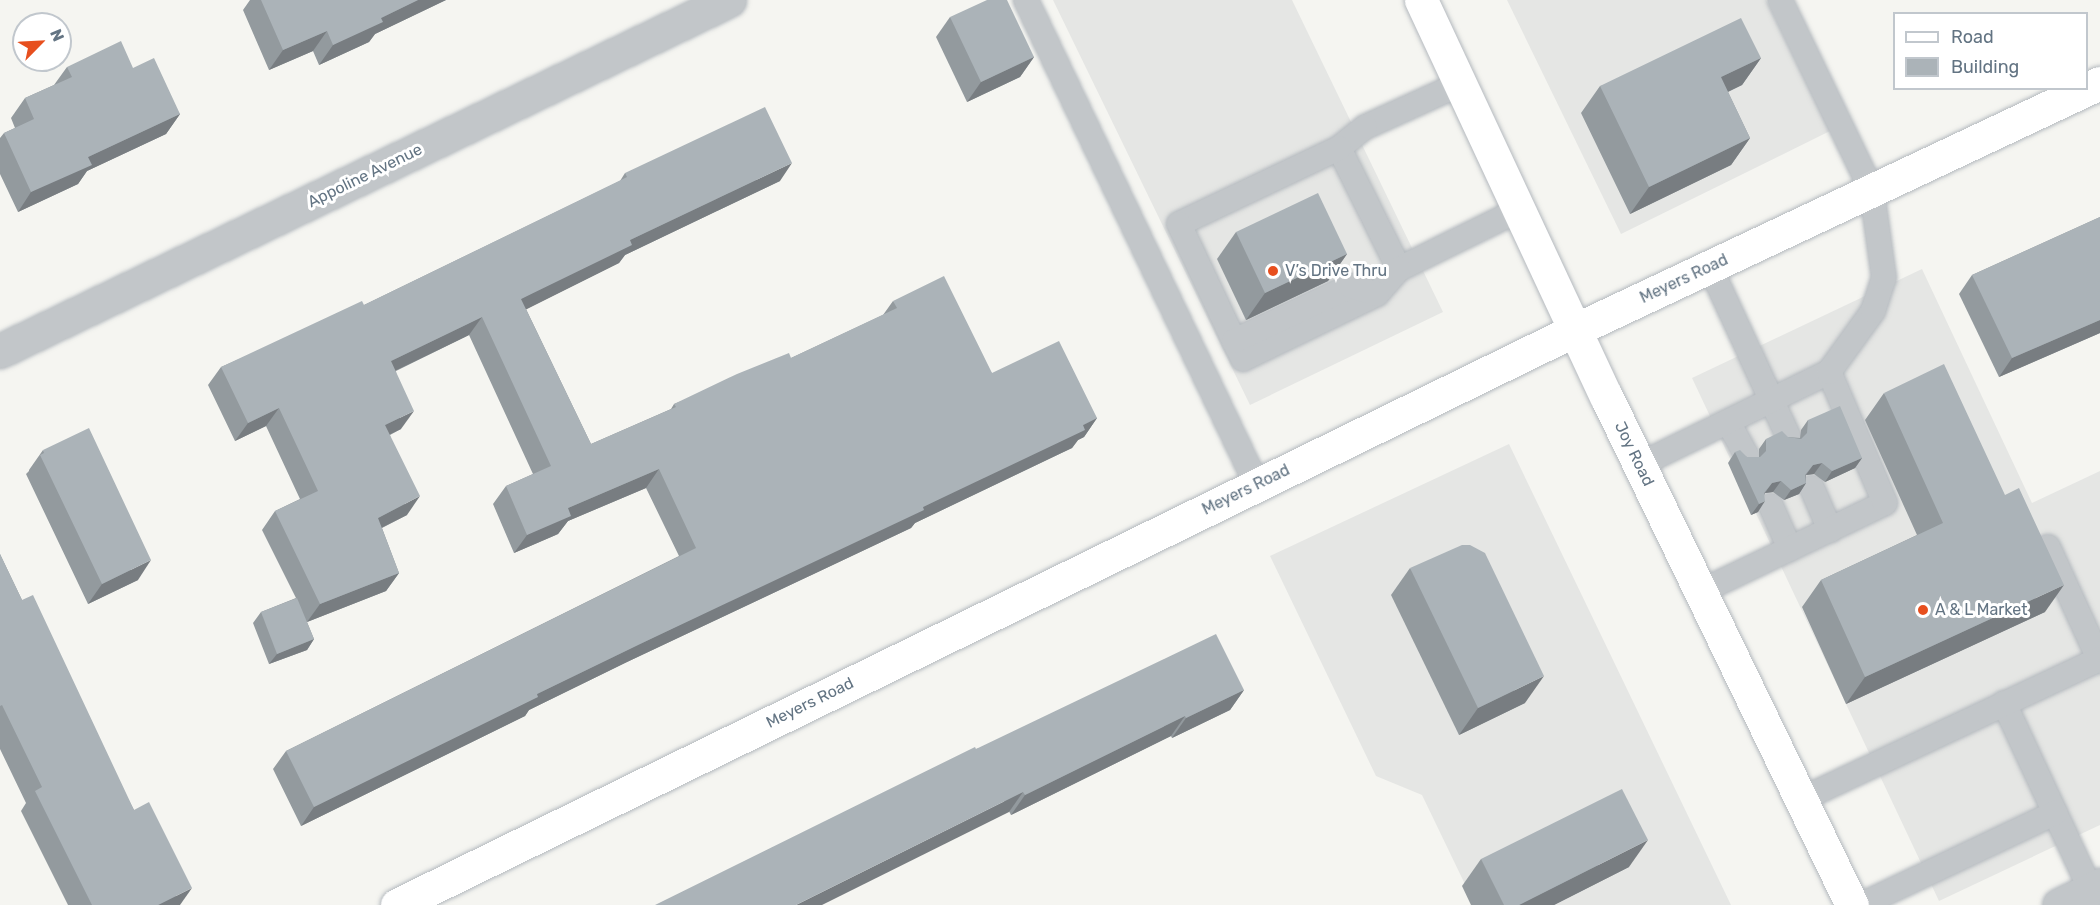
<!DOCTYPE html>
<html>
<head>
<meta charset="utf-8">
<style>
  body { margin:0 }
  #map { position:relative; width:2100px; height:905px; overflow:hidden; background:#f5f5f1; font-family:Rubik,sans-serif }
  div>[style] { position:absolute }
  .built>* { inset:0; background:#e5e6e4 }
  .roads { filter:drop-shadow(0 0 2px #b4b9be) drop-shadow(0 0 2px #b4b9be) }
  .lane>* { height:24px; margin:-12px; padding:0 12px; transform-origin:12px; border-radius:12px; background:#c2c6c9 }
  .street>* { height:33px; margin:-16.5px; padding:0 16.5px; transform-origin:16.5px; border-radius:16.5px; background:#c2c6c9 }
  .secondary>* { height:33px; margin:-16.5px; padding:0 16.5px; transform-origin:16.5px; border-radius:16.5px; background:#fff }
  .wall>* { inset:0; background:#939a9e }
  .shaded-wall>* { inset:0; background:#787d81 }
  .building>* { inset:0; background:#abb3b8 }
  .dots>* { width:16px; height:16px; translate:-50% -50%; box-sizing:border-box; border:3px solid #fff; border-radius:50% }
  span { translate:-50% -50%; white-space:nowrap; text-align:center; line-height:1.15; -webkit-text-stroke:6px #fff; paint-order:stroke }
  .street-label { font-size:16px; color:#637483 }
  .poi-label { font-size:16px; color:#637483 }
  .left { translate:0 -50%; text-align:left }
  .legend { position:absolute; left:1893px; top:12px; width:195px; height:78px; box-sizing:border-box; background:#fff; border:2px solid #c1c7cd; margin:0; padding:8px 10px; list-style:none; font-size:18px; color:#637483 }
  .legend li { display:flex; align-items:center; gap:12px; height:30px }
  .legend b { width:30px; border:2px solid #c1c7cd }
  .north { position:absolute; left:12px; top:12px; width:60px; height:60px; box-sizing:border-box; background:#fff; border:2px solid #c1c7cd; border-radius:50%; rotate:66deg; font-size:16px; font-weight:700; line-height:24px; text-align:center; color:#637483 }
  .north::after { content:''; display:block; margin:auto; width:21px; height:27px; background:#e74f1e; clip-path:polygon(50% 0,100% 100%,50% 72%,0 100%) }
</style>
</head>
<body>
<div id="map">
  <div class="built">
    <i style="clip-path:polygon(1053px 0,1292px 0,1443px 312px,1250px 405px)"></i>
    <i style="clip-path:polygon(1507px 0,1766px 0,1830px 131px,1621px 234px)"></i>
    <i style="clip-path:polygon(1922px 269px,2032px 503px,2100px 471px,2100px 825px,1939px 901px,1692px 378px)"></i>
    <i style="clip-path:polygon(1509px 444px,1731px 905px,1475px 905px,1422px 795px,1376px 776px,1270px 556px)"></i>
  </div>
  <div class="roads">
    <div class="lane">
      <i style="left:1026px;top:0;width:537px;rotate:64.53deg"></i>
      <i style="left:1460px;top:84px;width:104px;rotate:155.6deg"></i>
      <i style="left:1365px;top:127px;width:33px;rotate:141deg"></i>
      <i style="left:1339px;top:148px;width:135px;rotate:63.6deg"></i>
      <i style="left:1399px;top:269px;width:134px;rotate:-26.2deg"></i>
      <i style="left:1339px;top:148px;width:177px;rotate:154.6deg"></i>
      <i style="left:1179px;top:224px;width:129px;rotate:64.8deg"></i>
      <i style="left:1234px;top:341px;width:20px;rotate:63deg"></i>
      <i style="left:1243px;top:359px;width:149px;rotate:-25.9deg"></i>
      <i style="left:1377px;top:294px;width:33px;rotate:-49deg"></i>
      <i style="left:1710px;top:267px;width:186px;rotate:65.2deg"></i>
      <i style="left:1234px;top:341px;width:129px;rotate:-25.2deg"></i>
      <i style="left:1351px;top:286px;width:27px;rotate:17deg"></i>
      <i style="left:1728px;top:422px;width:38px;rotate:61deg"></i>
      <i style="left:1639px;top:465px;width:212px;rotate:-26.1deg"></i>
      <i style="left:1812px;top:488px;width:46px;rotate:66.8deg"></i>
      <i style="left:1771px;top:506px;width:47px;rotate:66.2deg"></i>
      <i style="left:2048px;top:547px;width:125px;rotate:65.5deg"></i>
      <i style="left:1700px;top:592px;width:205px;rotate:-25.7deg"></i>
      <i style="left:1885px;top:503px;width:142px;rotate:-113.1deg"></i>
      <i style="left:1829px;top:372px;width:75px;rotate:-54.2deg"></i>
      <i style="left:1873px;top:311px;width:35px;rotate:-72deg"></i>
      <i style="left:1884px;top:278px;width:88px;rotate:-97.9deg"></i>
      <i style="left:1872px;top:191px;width:212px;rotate:-115.7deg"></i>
      <i style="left:2004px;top:703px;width:206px;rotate:65.1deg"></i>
      <i style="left:1800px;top:800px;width:331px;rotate:-25.2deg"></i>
      <i style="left:1861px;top:905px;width:215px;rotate:-25.4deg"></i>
    </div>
    <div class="street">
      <i style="left:0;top:351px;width:809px;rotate:-25.71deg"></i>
      <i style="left:2059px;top:905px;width:46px;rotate:-26deg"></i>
    </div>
    <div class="secondary">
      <i style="left:1421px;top:0;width:437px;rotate:65deg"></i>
      <i style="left:1606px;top:396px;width:565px;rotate:64.21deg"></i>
      <i style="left:397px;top:905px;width:1311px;rotate:-26.02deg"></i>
      <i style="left:1575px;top:330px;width:580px;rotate:-25.2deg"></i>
    </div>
  </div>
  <div class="wall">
    <i style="clip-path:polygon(250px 0,446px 0,375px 34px,369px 42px,319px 65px,313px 51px,269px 70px,243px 10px)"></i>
    <i style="clip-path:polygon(950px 17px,1034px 57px,1020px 77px,967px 102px,936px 37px)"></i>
    <i style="clip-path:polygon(1761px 58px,1742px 85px,1728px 92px,1750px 138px,1731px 165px,1630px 214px,1581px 113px,1600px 86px)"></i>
    <i style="clip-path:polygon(67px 67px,133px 68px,180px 114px,166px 134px,87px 171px,78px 184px,18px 212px,0 174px,0 138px,4px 133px,15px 128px,11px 118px,25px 98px,54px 85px)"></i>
    <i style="clip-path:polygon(625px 173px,780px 181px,625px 255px,619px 263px,526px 309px,591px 444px,671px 409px,674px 404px,791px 358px,883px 315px,893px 301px,992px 373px,1097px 418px,1084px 437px,1078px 440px,1072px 448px,915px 523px,911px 528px,627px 662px,529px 710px,525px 716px,301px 826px,273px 769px,286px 751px,679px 556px,646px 488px,568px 521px,558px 534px,514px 553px,493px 504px,506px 486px,533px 474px,469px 335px,396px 371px,401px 429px,390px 435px,407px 515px,382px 528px,399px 573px,386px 591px,307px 622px,314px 639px,307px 650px,269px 664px,253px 623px,261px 612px,296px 598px,262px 530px,275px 511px,300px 499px,266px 426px,235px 441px,208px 385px,221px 367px,364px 305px,620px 181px)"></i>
    <i style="clip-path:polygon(2100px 217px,2100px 333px,1999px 377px,1959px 294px,1972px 275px)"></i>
    <i style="clip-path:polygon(1236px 232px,1347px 254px,1328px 281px,1246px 320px,1217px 259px)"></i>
    <i style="clip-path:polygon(1884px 393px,2045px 612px,1846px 704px,1802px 607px,1821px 580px,1917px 535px,1865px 420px)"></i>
    <i style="clip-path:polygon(1808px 420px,1862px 458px,1855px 468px,1825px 482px,1814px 474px,1806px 475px,1806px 483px,1799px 494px,1784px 500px,1773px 492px,1765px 493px,1758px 512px,1751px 515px,1728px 463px,1735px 452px,1747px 457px,1759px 457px,1759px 449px,1766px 439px,1788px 437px,1800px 438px,1801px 430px)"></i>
    <i style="clip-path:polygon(43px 450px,138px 580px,88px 604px,26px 474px,29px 471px,29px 470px)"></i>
    <i style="clip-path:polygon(0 554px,22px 600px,134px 810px,180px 905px,68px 905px,21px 811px,26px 803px,0 749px)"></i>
    <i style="clip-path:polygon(1410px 568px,1525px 703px,1459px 735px,1391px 595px)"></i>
    <i style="clip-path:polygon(1244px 690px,1230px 710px,1172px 738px,1171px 736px,1011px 815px,976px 749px)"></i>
    <i style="clip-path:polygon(1481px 859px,1629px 867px,1554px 905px,1471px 905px,1462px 886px)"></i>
  </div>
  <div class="shaded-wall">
    <i style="clip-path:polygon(418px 0,446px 0,375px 34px,369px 42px,319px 65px,333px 45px,381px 18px)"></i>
    <i style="clip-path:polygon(327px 31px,313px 51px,269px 70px,283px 50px)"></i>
    <i style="clip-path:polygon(1034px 57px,1020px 77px,967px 102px,981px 82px)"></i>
    <i style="clip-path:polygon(1761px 58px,1742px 85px,1702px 104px,1721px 77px)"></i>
    <i style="clip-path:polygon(180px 114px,166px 134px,87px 171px,78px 184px,18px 212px,31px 192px,88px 157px)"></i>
    <i style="clip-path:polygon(1750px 138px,1731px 165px,1630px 214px,1649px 187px)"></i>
    <i style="clip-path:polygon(792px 163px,780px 181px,625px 255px,619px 263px,509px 318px,521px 299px,630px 240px)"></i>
    <i style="clip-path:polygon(1347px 254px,1328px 281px,1246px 320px,1265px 293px)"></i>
    <i style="clip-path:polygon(482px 317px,469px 335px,378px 379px,391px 361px)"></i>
    <i style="clip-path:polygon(2100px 320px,2100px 333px,1999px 377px,2012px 358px)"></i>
    <i style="clip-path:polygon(279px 408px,266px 426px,235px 441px,248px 423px)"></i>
    <i style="clip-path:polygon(414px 411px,401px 429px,372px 443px,385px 425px)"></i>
    <i style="clip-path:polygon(1097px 418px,1084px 437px,1078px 440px,1072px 448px,915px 523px,911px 528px,627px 662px,529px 710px,525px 716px,301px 826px,314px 807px,537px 694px,923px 507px)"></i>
    <i style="clip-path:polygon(1862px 458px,1855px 468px,1825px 482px,1832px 471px)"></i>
    <i style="clip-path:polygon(1822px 463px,1814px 474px,1806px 475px,1813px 465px)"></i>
    <i style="clip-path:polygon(659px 469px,646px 488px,568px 521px,558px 534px,514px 553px,527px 535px,568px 508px)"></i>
    <i style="clip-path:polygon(1781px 481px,1773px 492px,1765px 493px,1757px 504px,1772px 483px)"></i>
    <i style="clip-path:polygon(1806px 483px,1799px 494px,1784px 500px,1791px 490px)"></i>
    <i style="clip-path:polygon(420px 496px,407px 515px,365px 536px,378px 518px)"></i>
    <i style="clip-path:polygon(1765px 501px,1758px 512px,1751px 515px,1759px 504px)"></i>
    <i style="clip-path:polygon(151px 560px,138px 580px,88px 604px,102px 584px)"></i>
    <i style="clip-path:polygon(399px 573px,386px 591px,307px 622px,320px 604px)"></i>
    <i style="clip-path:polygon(2064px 585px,2045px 612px,1846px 704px,1865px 677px)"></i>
    <i style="clip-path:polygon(314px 639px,307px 650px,269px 664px,277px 654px)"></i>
    <i style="clip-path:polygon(1544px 676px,1525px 703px,1459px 735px,1478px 708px)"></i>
    <i style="clip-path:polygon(1244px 690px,1230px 710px,1172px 738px,1186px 718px)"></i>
    <i style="clip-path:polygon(1185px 716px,1171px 736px,1011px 815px,1025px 795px)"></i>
    <i style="clip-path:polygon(1023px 792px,1009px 812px,822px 905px,796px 905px)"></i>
    <i style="clip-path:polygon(1648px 840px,1629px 867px,1554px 905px,1519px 905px)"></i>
    <i style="clip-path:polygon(192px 888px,180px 905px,158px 905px)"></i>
  </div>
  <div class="building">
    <i style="clip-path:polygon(261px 0,418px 0,381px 18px,383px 22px,333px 45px,327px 31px,283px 50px)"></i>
    <i style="clip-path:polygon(987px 0,1007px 0,1034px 57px,981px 82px,950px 17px)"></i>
    <i style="clip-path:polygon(1741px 18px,1761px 58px,1721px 77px,1750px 138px,1649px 187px,1600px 86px)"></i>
    <i style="clip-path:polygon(121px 41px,133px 68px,154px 58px,180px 114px,88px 157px,92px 165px,31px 192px,4px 133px,34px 119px,25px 98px,72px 77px,67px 67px)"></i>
    <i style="clip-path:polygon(765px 107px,792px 163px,630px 240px,632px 245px,521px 299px,591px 444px,676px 407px,674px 404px,737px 374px,789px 353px,791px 358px,897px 308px,893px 301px,944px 276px,992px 373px,1059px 341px,1097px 418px,1083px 425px,1085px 430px,923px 507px,924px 510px,640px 644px,537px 694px,538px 697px,314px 807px,286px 751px,696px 548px,659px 469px,568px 508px,571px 516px,527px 535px,506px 486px,551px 466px,482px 317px,391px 361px,414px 411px,385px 425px,420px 496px,378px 518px,399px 573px,320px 604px,275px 511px,318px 491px,279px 408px,248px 423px,221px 367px,362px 301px,364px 305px,627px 177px,625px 173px)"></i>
    <i style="clip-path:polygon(1318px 193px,1347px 254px,1265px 293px,1236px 232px)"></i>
    <i style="clip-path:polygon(2100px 217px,2100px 320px,2012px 358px,1972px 275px)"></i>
    <i style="clip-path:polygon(1944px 364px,2005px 495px,2019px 488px,2064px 585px,1865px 677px,1821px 580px,1943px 523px,1884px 393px)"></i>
    <i style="clip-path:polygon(1840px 406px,1862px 458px,1832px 471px,1822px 463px,1813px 465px,1805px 475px,1806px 483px,1791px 490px,1781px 481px,1772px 483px,1764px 493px,1765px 501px,1759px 504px,1735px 452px,1740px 450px,1747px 457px,1760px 457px,1766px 451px,1766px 439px,1782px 431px,1788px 437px,1801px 439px,1807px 433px,1808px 420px)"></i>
    <i style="clip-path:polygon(89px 428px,151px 560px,102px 584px,40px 455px,44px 453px,43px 450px)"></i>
    <i style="clip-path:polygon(1462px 545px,1470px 545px,1485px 553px,1544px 676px,1478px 708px,1410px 568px)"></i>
    <i style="clip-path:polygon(0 554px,22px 600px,33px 595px,134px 810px,149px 802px,192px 888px,158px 905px,92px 905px,35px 791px,42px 787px,2px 705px,0 706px)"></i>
    <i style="clip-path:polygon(297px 598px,314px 639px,277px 654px,261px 612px)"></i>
    <i style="clip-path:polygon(1216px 634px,1244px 690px,1186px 718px,1185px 716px,1025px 795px,1023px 792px,796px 905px,655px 905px,975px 747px,976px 749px)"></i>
    <i style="clip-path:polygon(1622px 789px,1648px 840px,1519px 905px,1504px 905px,1481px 859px)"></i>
  </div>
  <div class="dots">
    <i style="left:1273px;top:271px;background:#e74f1e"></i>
    <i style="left:1923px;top:610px;background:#e74f1e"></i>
  </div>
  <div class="street-label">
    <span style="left:365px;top:176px;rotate:-26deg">Appoline Avenue</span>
    <span style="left:1684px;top:279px;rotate:-25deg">Meyers Road</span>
    <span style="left:1634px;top:454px;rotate:64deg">Joy Road</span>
    <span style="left:1246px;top:490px;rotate:-26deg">Meyers Road</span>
    <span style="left:810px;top:703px;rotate:-26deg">Meyers Road</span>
  </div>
  <div class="poi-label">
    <span class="left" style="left:1285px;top:271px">V’s Drive Thru</span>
    <span class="left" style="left:1935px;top:610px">A &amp; L Market</span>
  </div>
  <ul class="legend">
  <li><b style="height:8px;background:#fff"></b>Road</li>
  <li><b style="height:16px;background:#abb3b8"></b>Building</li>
  </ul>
  <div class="north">N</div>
</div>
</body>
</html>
